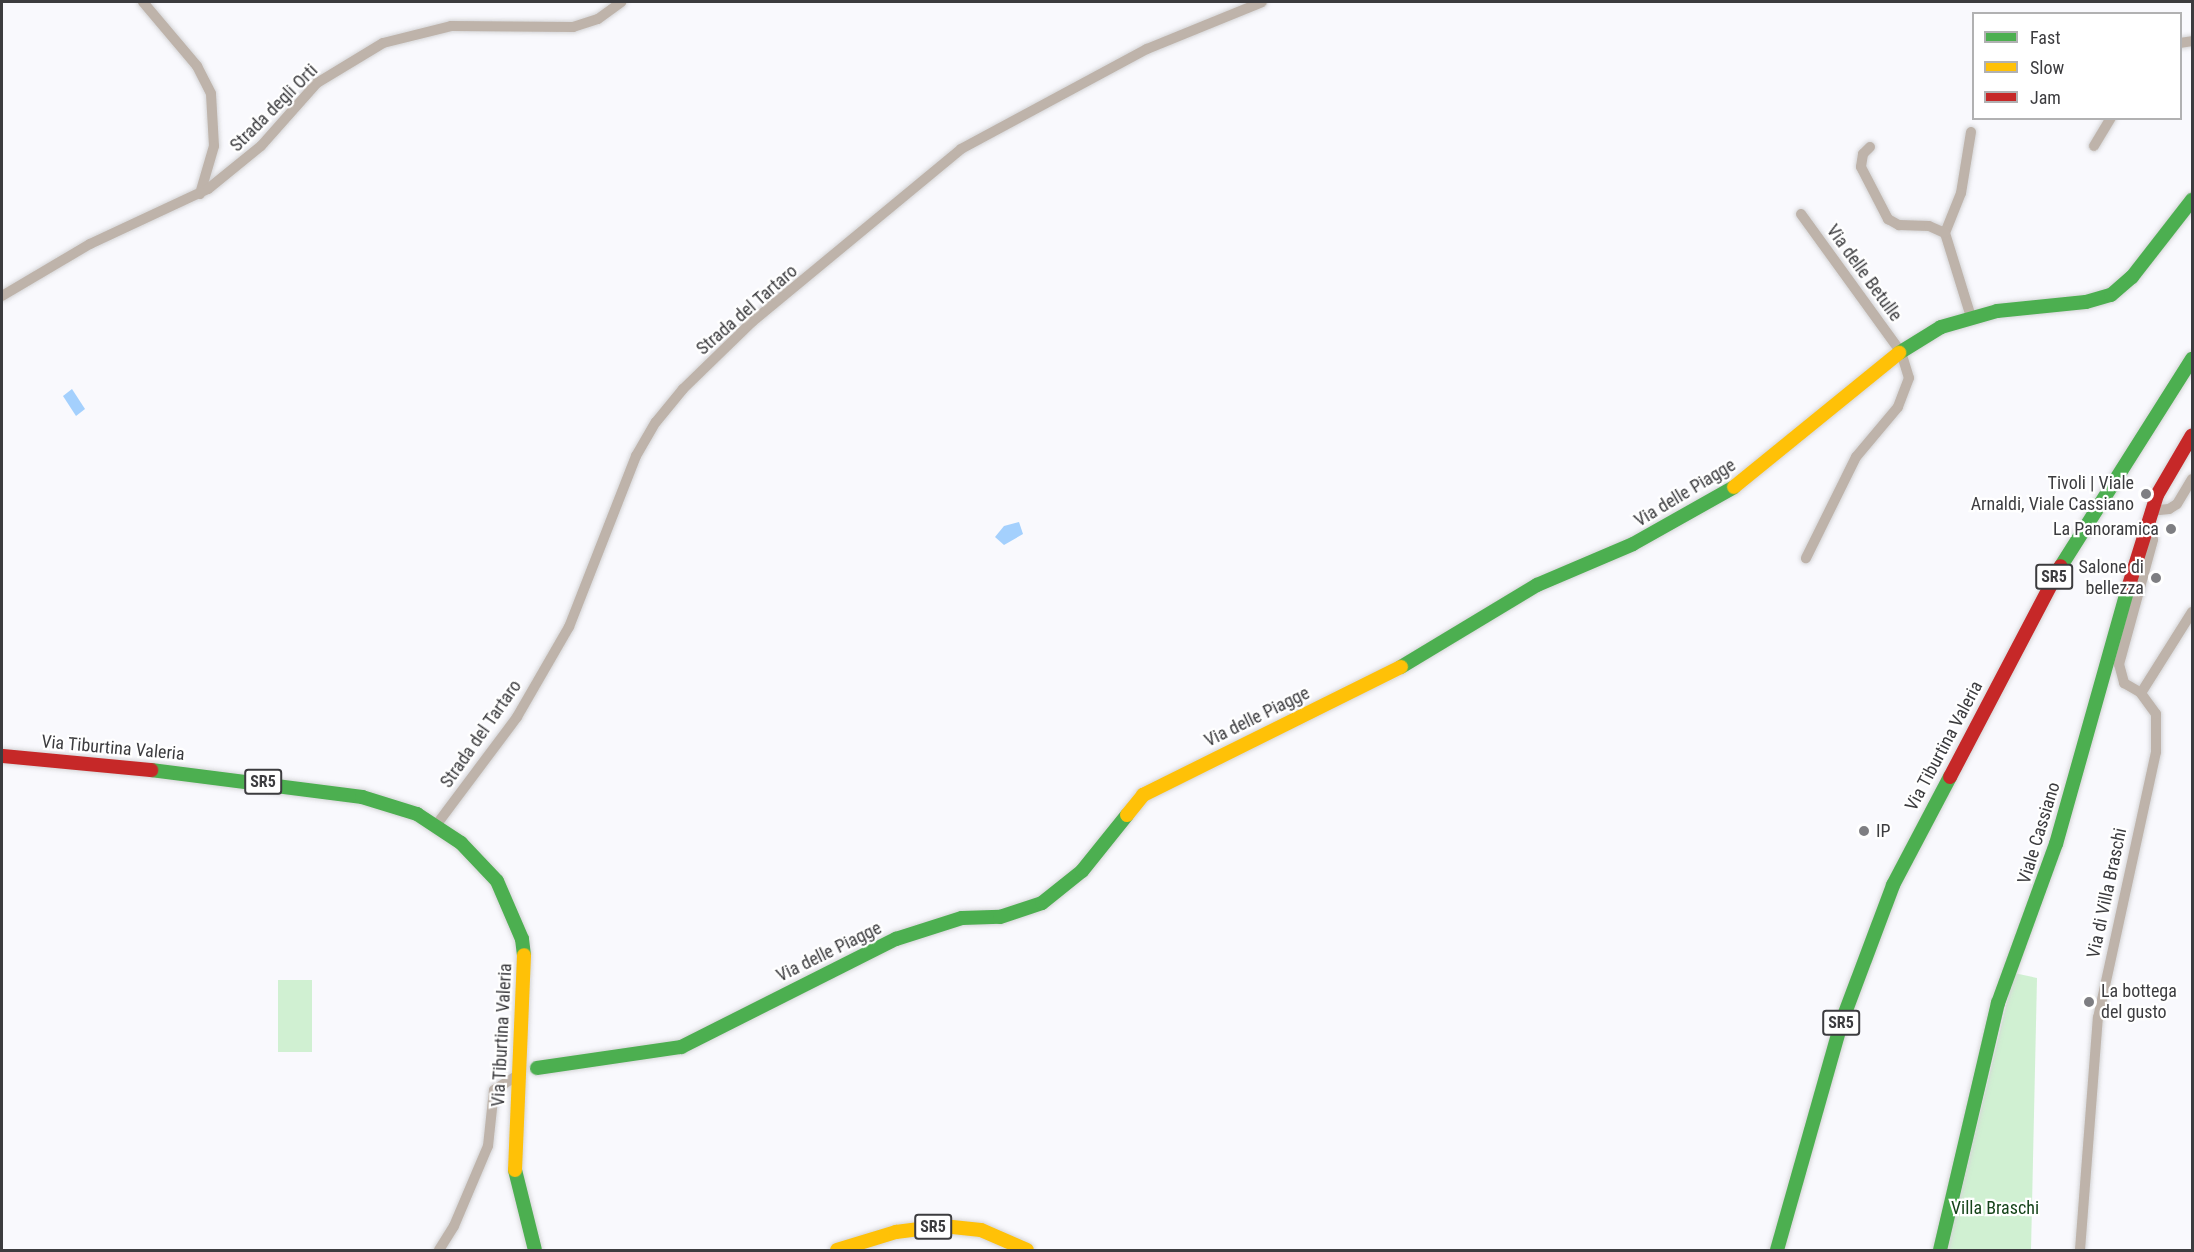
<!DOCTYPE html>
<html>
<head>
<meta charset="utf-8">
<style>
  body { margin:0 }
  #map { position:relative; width:2194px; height:1252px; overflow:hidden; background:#f9f9fd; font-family:"Roboto Condensed",sans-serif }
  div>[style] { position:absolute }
  .green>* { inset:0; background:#d0f0d2 }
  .water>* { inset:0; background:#a4d0fd }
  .roads { filter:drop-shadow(0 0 2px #d4d4d6) drop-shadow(0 0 2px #d4d4d6) }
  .street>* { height:10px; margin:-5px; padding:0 5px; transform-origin:5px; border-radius:5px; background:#beb3aa }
  .fast>* { height:14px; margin:-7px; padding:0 7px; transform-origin:7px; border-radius:7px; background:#4caf50 }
  .slow>* { height:14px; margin:-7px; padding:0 7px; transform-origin:7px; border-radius:7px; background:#ffc107 }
  .jam>* { height:14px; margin:-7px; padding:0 7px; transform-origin:7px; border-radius:7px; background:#c62828 }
  .dots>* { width:16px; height:16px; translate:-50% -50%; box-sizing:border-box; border:3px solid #fff; border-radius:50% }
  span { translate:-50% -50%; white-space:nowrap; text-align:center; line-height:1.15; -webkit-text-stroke:4.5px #fff; paint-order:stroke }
  .shield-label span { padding:2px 4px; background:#fff; border:2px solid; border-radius:4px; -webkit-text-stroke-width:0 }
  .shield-label { font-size:16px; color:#3c3c3f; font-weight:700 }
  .street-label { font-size:18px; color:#3c3c3f }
  .poi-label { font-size:18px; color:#3c3c3f }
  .right { translate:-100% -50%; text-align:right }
  .left { translate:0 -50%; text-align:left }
  .park-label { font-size:18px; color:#16441a }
  .frame { position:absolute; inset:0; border:3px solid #3c3c3f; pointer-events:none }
  .legend { position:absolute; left:1972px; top:12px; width:210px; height:108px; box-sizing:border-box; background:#fff; border:2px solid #b1b1b2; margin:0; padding:8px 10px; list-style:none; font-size:18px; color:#3c3c3f }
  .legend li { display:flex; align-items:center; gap:12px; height:30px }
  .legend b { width:30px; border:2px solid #b1b1b2 }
</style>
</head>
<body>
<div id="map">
  <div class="green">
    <i style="clip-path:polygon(2014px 973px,2037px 978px,2031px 1250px,1947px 1250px)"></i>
    <i style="clip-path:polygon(278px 980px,312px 980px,312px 1052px,278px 1052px)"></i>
  </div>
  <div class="water">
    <i style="clip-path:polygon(72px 389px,85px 409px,76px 416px,63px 396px)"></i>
    <i style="clip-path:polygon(1019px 522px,1023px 534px,1004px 545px,995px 537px,1004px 526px)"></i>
  </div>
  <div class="roads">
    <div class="street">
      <i style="left:143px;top:2px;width:84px;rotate:49.8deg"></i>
      <i style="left:197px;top:66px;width:31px;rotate:63deg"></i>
      <i style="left:211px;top:94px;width:52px;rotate:86.7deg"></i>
      <i style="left:214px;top:146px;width:50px;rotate:106.3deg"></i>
      <i style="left:2180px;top:43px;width:12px;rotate:-9deg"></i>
      <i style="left:1971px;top:132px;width:62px;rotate:99.3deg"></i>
      <i style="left:1961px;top:193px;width:43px;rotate:111.8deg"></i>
      <i style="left:1945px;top:233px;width:88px;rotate:72.8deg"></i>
      <i style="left:2094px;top:146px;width:33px;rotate:-59deg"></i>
      <i style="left:1870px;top:147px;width:10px;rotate:135deg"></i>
      <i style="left:1863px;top:154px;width:13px;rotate:99deg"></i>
      <i style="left:1861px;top:167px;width:59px;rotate:62.6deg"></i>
      <i style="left:1888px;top:219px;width:13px;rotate:29deg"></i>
      <i style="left:1899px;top:225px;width:30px;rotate:2deg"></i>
      <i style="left:1929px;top:226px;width:17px;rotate:24deg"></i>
      <i style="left:1801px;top:214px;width:170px;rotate:54.1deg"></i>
      <i style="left:1901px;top:352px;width:27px;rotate:73deg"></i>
      <i style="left:1909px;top:378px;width:31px;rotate:111deg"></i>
      <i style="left:1898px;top:407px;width:65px;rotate:130deg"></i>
      <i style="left:1856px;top:457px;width:113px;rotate:116.3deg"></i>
      <i style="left:2px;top:296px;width:102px;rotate:-30.6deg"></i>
      <i style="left:90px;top:244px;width:130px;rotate:-25deg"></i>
      <i style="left:208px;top:189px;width:68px;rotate:-39.1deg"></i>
      <i style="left:261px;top:146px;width:84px;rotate:-48.4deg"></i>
      <i style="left:317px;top:83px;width:77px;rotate:-31.2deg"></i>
      <i style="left:383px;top:43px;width:70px;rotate:-14deg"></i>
      <i style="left:451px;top:26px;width:122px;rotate:0.5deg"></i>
      <i style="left:573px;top:27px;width:26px;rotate:-18deg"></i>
      <i style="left:598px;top:19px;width:29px;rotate:-36deg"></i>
      <i style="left:2150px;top:511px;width:19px;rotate:-6deg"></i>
      <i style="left:2169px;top:509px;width:9px;rotate:-32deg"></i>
      <i style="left:2177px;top:504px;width:29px;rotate:-59deg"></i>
      <i style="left:2146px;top:524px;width:17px;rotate:66deg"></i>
      <i style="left:2153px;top:540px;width:129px;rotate:105.3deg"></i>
      <i style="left:2119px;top:664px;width:20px;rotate:75deg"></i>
      <i style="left:2124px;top:683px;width:20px;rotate:30deg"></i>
      <i style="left:2141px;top:693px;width:96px;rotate:-57.8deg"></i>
      <i style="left:437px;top:824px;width:134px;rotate:-53.2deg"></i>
      <i style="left:517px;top:717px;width:104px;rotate:-60deg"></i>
      <i style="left:569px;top:627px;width:184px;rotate:-68.6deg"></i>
      <i style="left:636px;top:456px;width:39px;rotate:-60deg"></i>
      <i style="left:656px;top:422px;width:43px;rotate:-50.7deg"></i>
      <i style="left:683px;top:389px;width:96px;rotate:-44.2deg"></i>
      <i style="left:752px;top:322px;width:271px;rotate:-39.6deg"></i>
      <i style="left:961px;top:149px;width:211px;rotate:-28.3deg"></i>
      <i style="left:1147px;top:49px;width:124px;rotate:-22.2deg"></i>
      <i style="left:439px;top:1250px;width:28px;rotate:-58deg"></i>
      <i style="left:454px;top:1226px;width:87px;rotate:-67deg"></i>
      <i style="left:488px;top:1146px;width:56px;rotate:-83.9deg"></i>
      <i style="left:494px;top:1090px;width:28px;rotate:-32deg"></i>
      <i style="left:2080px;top:1250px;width:233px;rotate:-85.6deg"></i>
      <i style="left:2098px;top:1018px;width:272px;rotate:-77.7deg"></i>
      <i style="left:2156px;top:752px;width:38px;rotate:-90deg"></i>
      <i style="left:2156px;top:714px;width:26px;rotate:-126deg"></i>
    </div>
    <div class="fast">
      <i style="left:1899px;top:353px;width:49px;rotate:-31.8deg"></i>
      <i style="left:1941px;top:327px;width:58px;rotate:-15.9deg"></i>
      <i style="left:1997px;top:311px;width:89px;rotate:-5.8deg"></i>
      <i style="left:2086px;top:302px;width:26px;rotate:-16deg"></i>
      <i style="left:2111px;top:295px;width:28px;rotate:-41deg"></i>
      <i style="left:2132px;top:277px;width:98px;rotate:-52.1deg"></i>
      <i style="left:2061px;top:566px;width:245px;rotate:-57.7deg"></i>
      <i style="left:1401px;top:667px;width:159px;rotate:-31.1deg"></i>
      <i style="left:1537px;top:585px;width:104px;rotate:-23.1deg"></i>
      <i style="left:1633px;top:544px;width:116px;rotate:-29.4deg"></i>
      <i style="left:151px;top:770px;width:213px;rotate:7.3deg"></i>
      <i style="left:362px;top:797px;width:58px;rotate:17.2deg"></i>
      <i style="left:417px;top:814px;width:53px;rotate:33.4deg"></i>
      <i style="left:461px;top:843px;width:52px;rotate:46.5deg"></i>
      <i style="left:497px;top:881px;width:63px;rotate:66.7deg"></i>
      <i style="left:522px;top:939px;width:16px;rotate:83deg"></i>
      <i style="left:537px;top:1068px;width:146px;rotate:-8.3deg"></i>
      <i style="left:681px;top:1047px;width:241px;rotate:-26.7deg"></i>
      <i style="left:896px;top:939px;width:69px;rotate:-17.7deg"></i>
      <i style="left:962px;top:918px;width:38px;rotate:-2deg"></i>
      <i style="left:1000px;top:917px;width:44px;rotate:-18.4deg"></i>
      <i style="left:1042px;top:903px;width:51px;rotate:-38.7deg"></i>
      <i style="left:1082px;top:871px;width:72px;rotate:-51.2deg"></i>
      <i style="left:515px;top:1170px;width:82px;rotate:76deg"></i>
      <i style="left:1777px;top:1250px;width:238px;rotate:-74.2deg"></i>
      <i style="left:1842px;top:1021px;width:145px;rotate:-69.4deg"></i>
      <i style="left:1893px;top:885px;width:122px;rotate:-62.2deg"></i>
      <i style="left:1940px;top:1250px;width:254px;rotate:-76.8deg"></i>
      <i style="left:1998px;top:1003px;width:169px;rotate:-70deg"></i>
      <i style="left:2056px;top:844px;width:269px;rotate:-74.3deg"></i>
    </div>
    <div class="slow">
      <i style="left:1734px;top:487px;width:213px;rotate:-39.1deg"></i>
      <i style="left:1127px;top:815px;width:26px;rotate:-51deg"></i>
      <i style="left:1143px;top:795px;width:288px;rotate:-26.4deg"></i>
      <i style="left:515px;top:1170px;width:215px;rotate:-87.6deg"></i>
      <i style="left:837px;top:1250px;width:62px;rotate:-17deg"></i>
      <i style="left:896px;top:1232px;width:47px;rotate:-7.3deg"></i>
      <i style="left:943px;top:1226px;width:38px;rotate:6deg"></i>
      <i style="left:981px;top:1230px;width:50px;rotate:23.5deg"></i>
    </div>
    <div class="jam">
      <i style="left:2129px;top:585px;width:94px;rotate:-72.7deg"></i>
      <i style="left:2157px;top:495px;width:69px;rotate:-59.7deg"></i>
      <i style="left:2px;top:756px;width:150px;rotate:5.4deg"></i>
      <i style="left:1950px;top:777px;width:238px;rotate:-62.3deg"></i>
    </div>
  </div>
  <div class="dots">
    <i style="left:2146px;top:494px;background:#7e7e82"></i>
    <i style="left:2171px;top:529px;background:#7e7e82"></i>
    <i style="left:2156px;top:578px;background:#7e7e82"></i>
    <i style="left:1864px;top:831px;background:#7e7e82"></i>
    <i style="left:2089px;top:1002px;background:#7e7e82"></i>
  </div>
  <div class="shield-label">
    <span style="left:2054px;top:577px">SR5</span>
    <span style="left:263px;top:782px">SR5</span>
    <span style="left:1841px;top:1023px">SR5</span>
    <span style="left:933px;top:1227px">SR5</span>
  </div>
  <div class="street-label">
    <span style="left:274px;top:108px;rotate:-45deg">Strada degli Orti</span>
    <span style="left:1864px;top:273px;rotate:54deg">Via delle Betulle</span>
    <span style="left:747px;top:310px;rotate:-41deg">Strada del Tartaro</span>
    <span style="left:1685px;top:493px;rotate:-31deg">Via delle Piagge</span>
    <span style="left:1257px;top:717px;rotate:-26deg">Via delle Piagge</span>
    <span style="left:481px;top:734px;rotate:-55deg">Strada del Tartaro</span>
    <span style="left:1944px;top:746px;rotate:-62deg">Via Tiburtina Valeria</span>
    <span style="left:113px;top:748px;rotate:5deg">Via Tiburtina Valeria</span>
    <span style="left:2039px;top:833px;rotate:-73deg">Viale Cassiano</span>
    <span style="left:2107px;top:893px;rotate:-78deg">Via di Villa Braschi</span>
    <span style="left:829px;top:952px;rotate:-26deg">Via delle Piagge</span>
    <span style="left:502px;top:1035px;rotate:-87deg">Via Tiburtina Valeria</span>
  </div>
  <div class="poi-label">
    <span class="right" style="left:2134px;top:494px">Tivoli | Viale<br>Arnaldi, Viale Cassiano</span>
    <span class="right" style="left:2159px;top:529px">La Panoramica</span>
    <span class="right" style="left:2144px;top:578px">Salone di<br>bellezza</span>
    <span class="left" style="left:1876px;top:831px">IP</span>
    <span class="left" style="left:2101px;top:1002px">La bottega<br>del gusto</span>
  </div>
  <div class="park-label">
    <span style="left:1995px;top:1208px">Villa Braschi</span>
  </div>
  <div class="frame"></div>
  <ul class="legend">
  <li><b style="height:8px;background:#4caf50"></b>Fast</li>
  <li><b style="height:8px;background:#ffc107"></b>Slow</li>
  <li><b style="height:8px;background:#c62828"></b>Jam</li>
  </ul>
</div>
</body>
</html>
